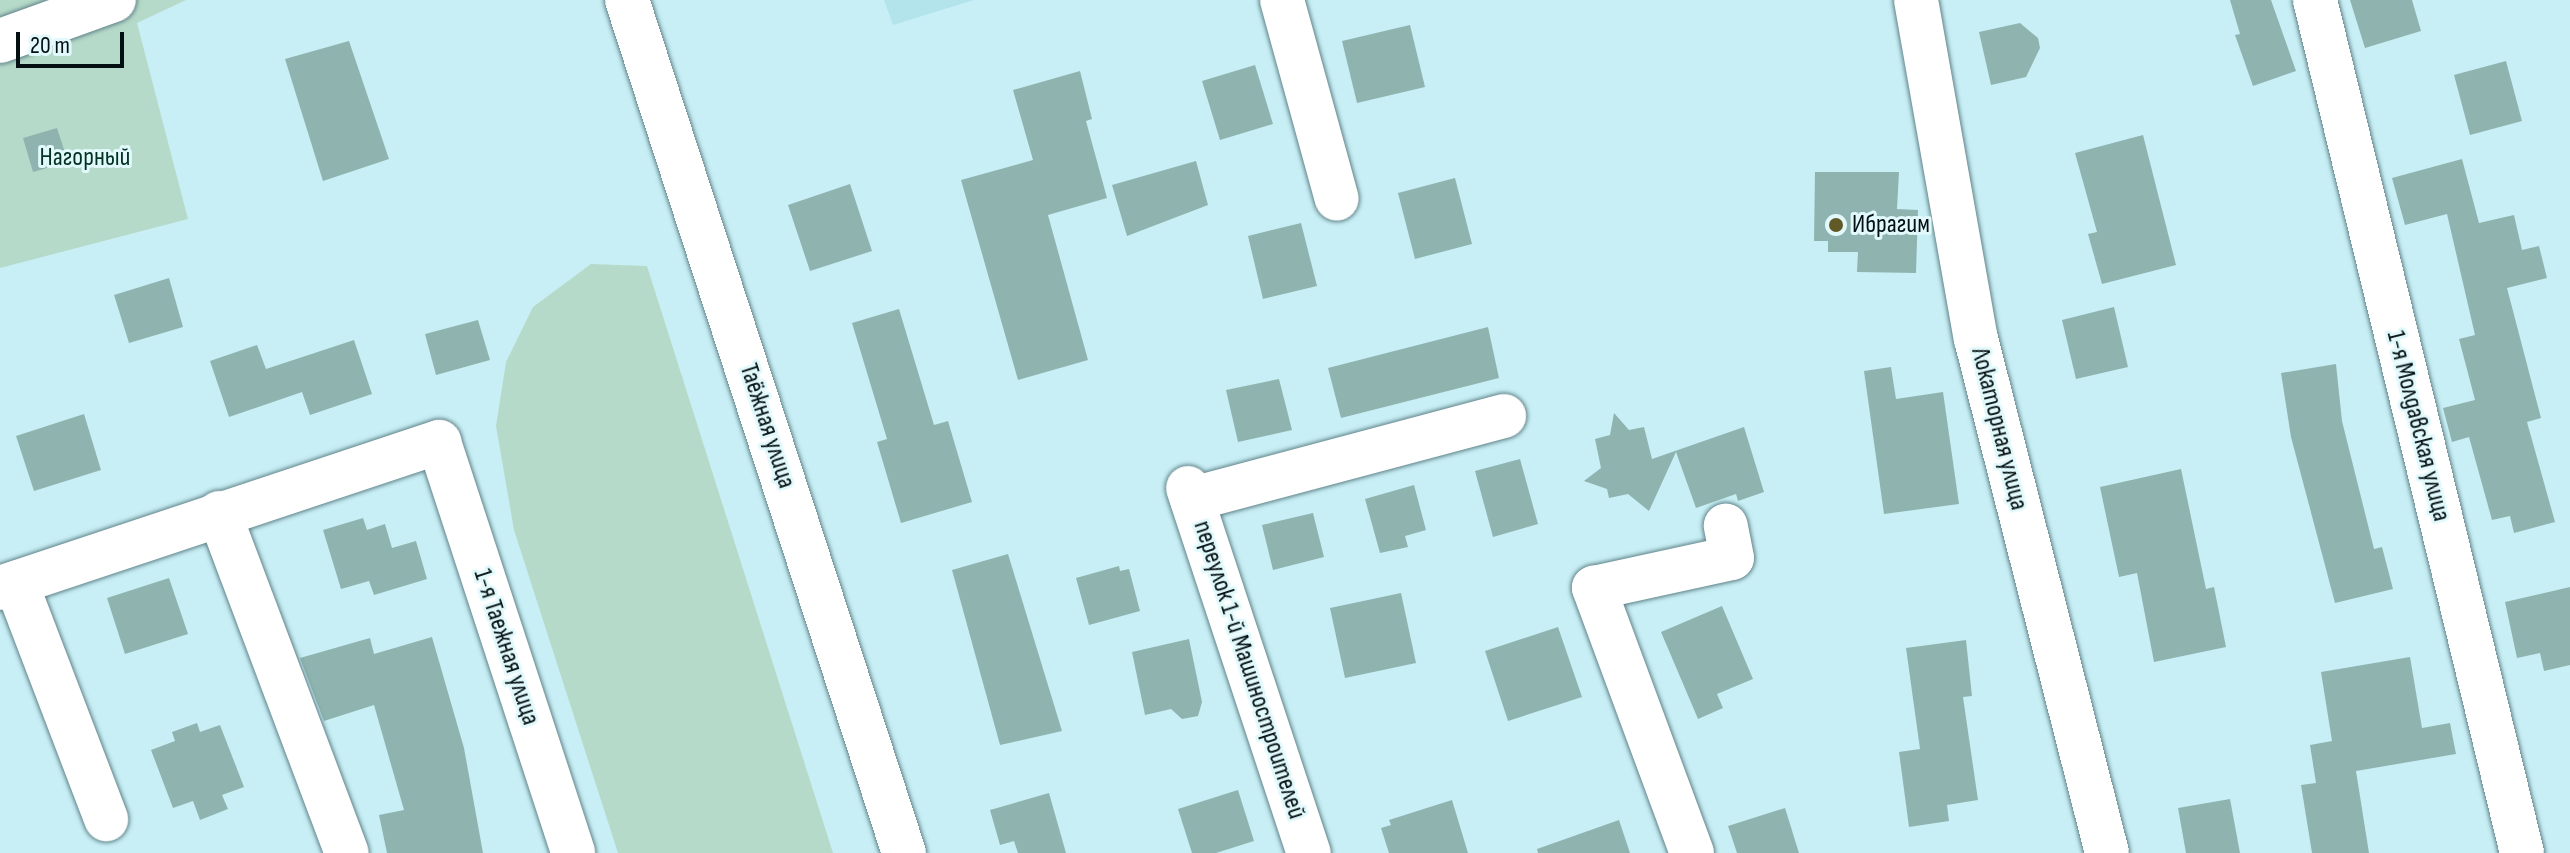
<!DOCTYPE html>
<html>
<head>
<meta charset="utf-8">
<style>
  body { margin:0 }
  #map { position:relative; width:2570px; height:853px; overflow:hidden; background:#c8eff5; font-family:"Sofia Sans Condensed",sans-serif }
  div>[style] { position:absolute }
  .built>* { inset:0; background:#b4e4eb }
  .green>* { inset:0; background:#b6dac9 }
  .building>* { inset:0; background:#8fb4af }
  .roads { filter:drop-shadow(0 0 2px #608389) drop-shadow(0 0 2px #608389) }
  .minor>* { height:44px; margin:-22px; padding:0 22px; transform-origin:22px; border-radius:22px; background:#fff }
  .dots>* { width:22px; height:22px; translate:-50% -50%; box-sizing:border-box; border:4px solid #e2f9fc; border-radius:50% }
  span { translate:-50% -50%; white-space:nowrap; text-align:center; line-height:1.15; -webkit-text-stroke:6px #e2f9fc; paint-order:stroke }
  .park-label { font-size:26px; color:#033222 }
  .poi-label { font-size:26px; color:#030f11 }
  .left { translate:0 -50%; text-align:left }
  .street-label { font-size:26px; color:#030f11 }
  .scale { position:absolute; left:16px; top:32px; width:108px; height:36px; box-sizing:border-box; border:4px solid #030f11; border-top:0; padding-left:10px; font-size:24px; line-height:28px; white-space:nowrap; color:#030f11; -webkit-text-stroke:6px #e2f9fc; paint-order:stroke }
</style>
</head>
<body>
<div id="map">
  <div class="built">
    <i style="clip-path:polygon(884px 0,974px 0,893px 25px)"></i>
  </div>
  <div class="green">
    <i style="clip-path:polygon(0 0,186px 0,137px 23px,188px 219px,0 268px)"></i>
    <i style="clip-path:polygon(591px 264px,647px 266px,833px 853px,618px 853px,514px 530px,496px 426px,506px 362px,533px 307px)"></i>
  </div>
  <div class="building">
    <i style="clip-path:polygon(2230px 0,2271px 0,2296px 71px,2253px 86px,2235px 35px,2240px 34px)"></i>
    <i style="clip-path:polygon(2350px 0,2412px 0,2421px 31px,2365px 48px)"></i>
    <i style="clip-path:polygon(2020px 23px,2038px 38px,2040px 48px,2026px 77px,1991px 85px,1979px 32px)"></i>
    <i style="clip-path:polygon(1410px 25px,1425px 87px,1357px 103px,1342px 41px)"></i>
    <i style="clip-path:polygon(349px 41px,389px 159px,323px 181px,285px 59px)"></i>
    <i style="clip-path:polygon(2506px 61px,2522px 121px,2470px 135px,2454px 75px)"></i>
    <i style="clip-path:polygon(1255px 65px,1273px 124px,1220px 140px,1202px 81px)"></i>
    <i style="clip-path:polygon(1080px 71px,1092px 119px,1086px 121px,1107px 198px,1048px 215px,1088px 360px,1018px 380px,961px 180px,1033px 160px,1013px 90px)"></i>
    <i style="clip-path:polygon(57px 128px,68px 162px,33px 172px,23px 138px)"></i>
    <i style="clip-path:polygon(2143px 135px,2176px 265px,2102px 284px,2088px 234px,2097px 232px,2075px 153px)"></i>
    <i style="clip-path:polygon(2462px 159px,2479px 223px,2514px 215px,2522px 250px,2539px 246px,2547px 278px,2507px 288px,2541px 418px,2527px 422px,2555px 522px,2514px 533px,2510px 516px,2492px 520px,2469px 437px,2452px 442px,2443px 408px,2475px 400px,2459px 339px,2475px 335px,2447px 214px,2405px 225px,2392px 178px)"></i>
    <i style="clip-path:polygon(1196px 161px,1208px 205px,1127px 236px,1112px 185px)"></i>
    <i style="clip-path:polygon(1815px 172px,1899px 172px,1897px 209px,1918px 210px,1916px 273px,1857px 272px,1858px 252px,1828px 252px,1828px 241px,1814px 241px)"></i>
    <i style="clip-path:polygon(1455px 178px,1472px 244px,1415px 259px,1398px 193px)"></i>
    <i style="clip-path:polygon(850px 184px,872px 251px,810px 271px,788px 205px)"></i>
    <i style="clip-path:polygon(1301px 223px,1317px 286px,1263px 299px,1248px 236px)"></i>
    <i style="clip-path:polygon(169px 278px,183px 327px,129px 343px,114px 295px)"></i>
    <i style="clip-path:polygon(2114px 307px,2128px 367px,2076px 379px,2062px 320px)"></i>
    <i style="clip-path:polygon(899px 309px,934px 425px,948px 421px,972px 502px,901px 523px,877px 442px,887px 439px,852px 323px)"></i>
    <i style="clip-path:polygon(478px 320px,490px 360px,436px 375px,425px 334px)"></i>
    <i style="clip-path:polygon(1488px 327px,1499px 378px,1341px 418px,1328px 368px)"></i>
    <i style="clip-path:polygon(354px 340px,372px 394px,310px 415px,302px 392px,229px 417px,210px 361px,257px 345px,266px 369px)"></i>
    <i style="clip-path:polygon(2336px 364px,2342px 421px,2374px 549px,2382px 547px,2393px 589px,2335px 603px,2291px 437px,2281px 373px)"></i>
    <i style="clip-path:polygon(1891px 367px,1896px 399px,1943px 392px,1959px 504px,1884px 514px,1864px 371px)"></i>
    <i style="clip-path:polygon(1279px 379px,1292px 430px,1238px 442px,1226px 390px)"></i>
    <i style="clip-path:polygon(1614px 413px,1629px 430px,1644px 427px,1652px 459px,1744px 427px,1764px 492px,1738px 501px,1736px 494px,1696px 508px,1676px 452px,1649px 511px,1628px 494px,1609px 498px,1607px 489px,1584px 481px,1601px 468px,1595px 439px,1610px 435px)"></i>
    <i style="clip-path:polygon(84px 414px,101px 470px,34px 491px,16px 436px)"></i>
    <i style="clip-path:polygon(1520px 459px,1538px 524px,1493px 537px,1475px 471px)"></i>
    <i style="clip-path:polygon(2181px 469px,2206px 589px,2214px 587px,2226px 647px,2154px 662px,2137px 573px,2119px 577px,2100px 487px)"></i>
    <i style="clip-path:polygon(1414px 485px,1426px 530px,1405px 536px,1408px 547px,1380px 553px,1365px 499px)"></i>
    <i style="clip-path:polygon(1313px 513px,1324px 557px,1273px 570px,1262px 525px)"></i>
    <i style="clip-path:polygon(363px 518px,367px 530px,385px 524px,392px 548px,416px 541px,427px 579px,374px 595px,369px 581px,341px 589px,323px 530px)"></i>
    <i style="clip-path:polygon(1008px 554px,1062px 731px,1000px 745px,952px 570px)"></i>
    <i style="clip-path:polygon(1119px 566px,1120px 571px,1129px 569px,1140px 611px,1089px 625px,1076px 578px)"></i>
    <i style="clip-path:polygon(169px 578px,188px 634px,125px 654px,107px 598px)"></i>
    <i style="clip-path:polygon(2570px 587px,2570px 665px,2544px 671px,2540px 653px,2517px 658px,2505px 602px)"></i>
    <i style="clip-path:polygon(1401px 593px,1416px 663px,1345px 678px,1330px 608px)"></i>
    <i style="clip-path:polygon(1722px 606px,1753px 679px,1717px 694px,1723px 708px,1698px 719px,1661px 632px)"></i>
    <i style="clip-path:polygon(1558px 627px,1582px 697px,1508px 721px,1485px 651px)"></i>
    <i style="clip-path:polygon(432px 637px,464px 748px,483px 853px,387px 853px,379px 815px,404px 810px,374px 705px,324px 721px,300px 658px,370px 638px,374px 654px)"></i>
    <i style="clip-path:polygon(1189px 639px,1202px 702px,1198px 716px,1182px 719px,1171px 709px,1145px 715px,1132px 652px)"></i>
    <i style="clip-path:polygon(1966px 640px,1972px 696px,1963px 697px,1978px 800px,1947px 805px,1949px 821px,1909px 827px,1899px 752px,1920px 749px,1906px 648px)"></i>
    <i style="clip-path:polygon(2410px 657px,2422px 728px,2450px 723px,2456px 754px,2356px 771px,2369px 853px,2312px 853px,2301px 785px,2316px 783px,2310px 745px,2332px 741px,2321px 672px)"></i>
    <i style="clip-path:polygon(197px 723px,200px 732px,220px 725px,244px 787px,222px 795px,228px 809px,200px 820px,193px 801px,173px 808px,151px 750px,175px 741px,172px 732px)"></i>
    <i style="clip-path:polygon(1238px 790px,1254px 841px,1216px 853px,1192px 853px,1178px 809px)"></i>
    <i style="clip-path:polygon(1049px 793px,1066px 853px,1018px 853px,1014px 841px,1000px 845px,990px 810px)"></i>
    <i style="clip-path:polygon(2230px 799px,2240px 853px,2186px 853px,2178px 808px)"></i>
    <i style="clip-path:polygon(1452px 800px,1468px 853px,1389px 853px,1381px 828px,1391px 825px,1389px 820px)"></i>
    <i style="clip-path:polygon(1785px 808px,1799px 853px,1737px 853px,1728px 826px)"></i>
    <i style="clip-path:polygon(1619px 820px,1630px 853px,1538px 853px,1537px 849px)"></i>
  </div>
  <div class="roads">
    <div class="minor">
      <i style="left:627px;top:0;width:897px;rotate:72.01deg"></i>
      <i style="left:1282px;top:0;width:206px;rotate:74.6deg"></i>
      <i style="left:1916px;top:0;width:344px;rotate:80deg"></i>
      <i style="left:1976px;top:339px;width:530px;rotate:75.7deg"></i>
      <i style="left:2315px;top:0;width:878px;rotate:76.36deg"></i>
      <i style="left:0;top:41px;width:121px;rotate:-19.8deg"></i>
      <i style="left:1188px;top:488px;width:385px;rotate:71.7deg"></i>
      <i style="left:1192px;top:499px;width:323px;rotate:-14.9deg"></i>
      <i style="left:219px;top:513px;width:363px;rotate:69.4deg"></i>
      <i style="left:16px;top:583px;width:253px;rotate:69.1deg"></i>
      <i style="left:0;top:588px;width:463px;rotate:-18.4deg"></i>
      <i style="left:439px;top:442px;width:432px;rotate:71.9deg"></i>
      <i style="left:1692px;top:853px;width:283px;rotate:-110.3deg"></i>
      <i style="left:1594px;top:588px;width:141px;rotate:-12.3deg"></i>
      <i style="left:1732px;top:558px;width:33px;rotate:-101deg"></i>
    </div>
  </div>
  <div class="dots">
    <i style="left:1836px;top:225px;background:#625a26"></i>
  </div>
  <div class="park-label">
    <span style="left:85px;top:158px">Нагорный</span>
  </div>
  <div class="poi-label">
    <span class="left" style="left:1852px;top:225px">Ибрагим</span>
  </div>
  <div class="street-label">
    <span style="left:767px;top:426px;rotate:72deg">Таёжная улица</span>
    <span style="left:2418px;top:426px;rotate:76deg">1-я Молдавская улица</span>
    <span style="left:1999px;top:429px;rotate:76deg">Локаторная улица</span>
    <span style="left:506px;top:647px;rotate:72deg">1-я Таежная улица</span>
    <span style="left:1249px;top:670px;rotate:72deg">переулок 1-й Машиностроителей</span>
  </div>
  <div class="scale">20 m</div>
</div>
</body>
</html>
